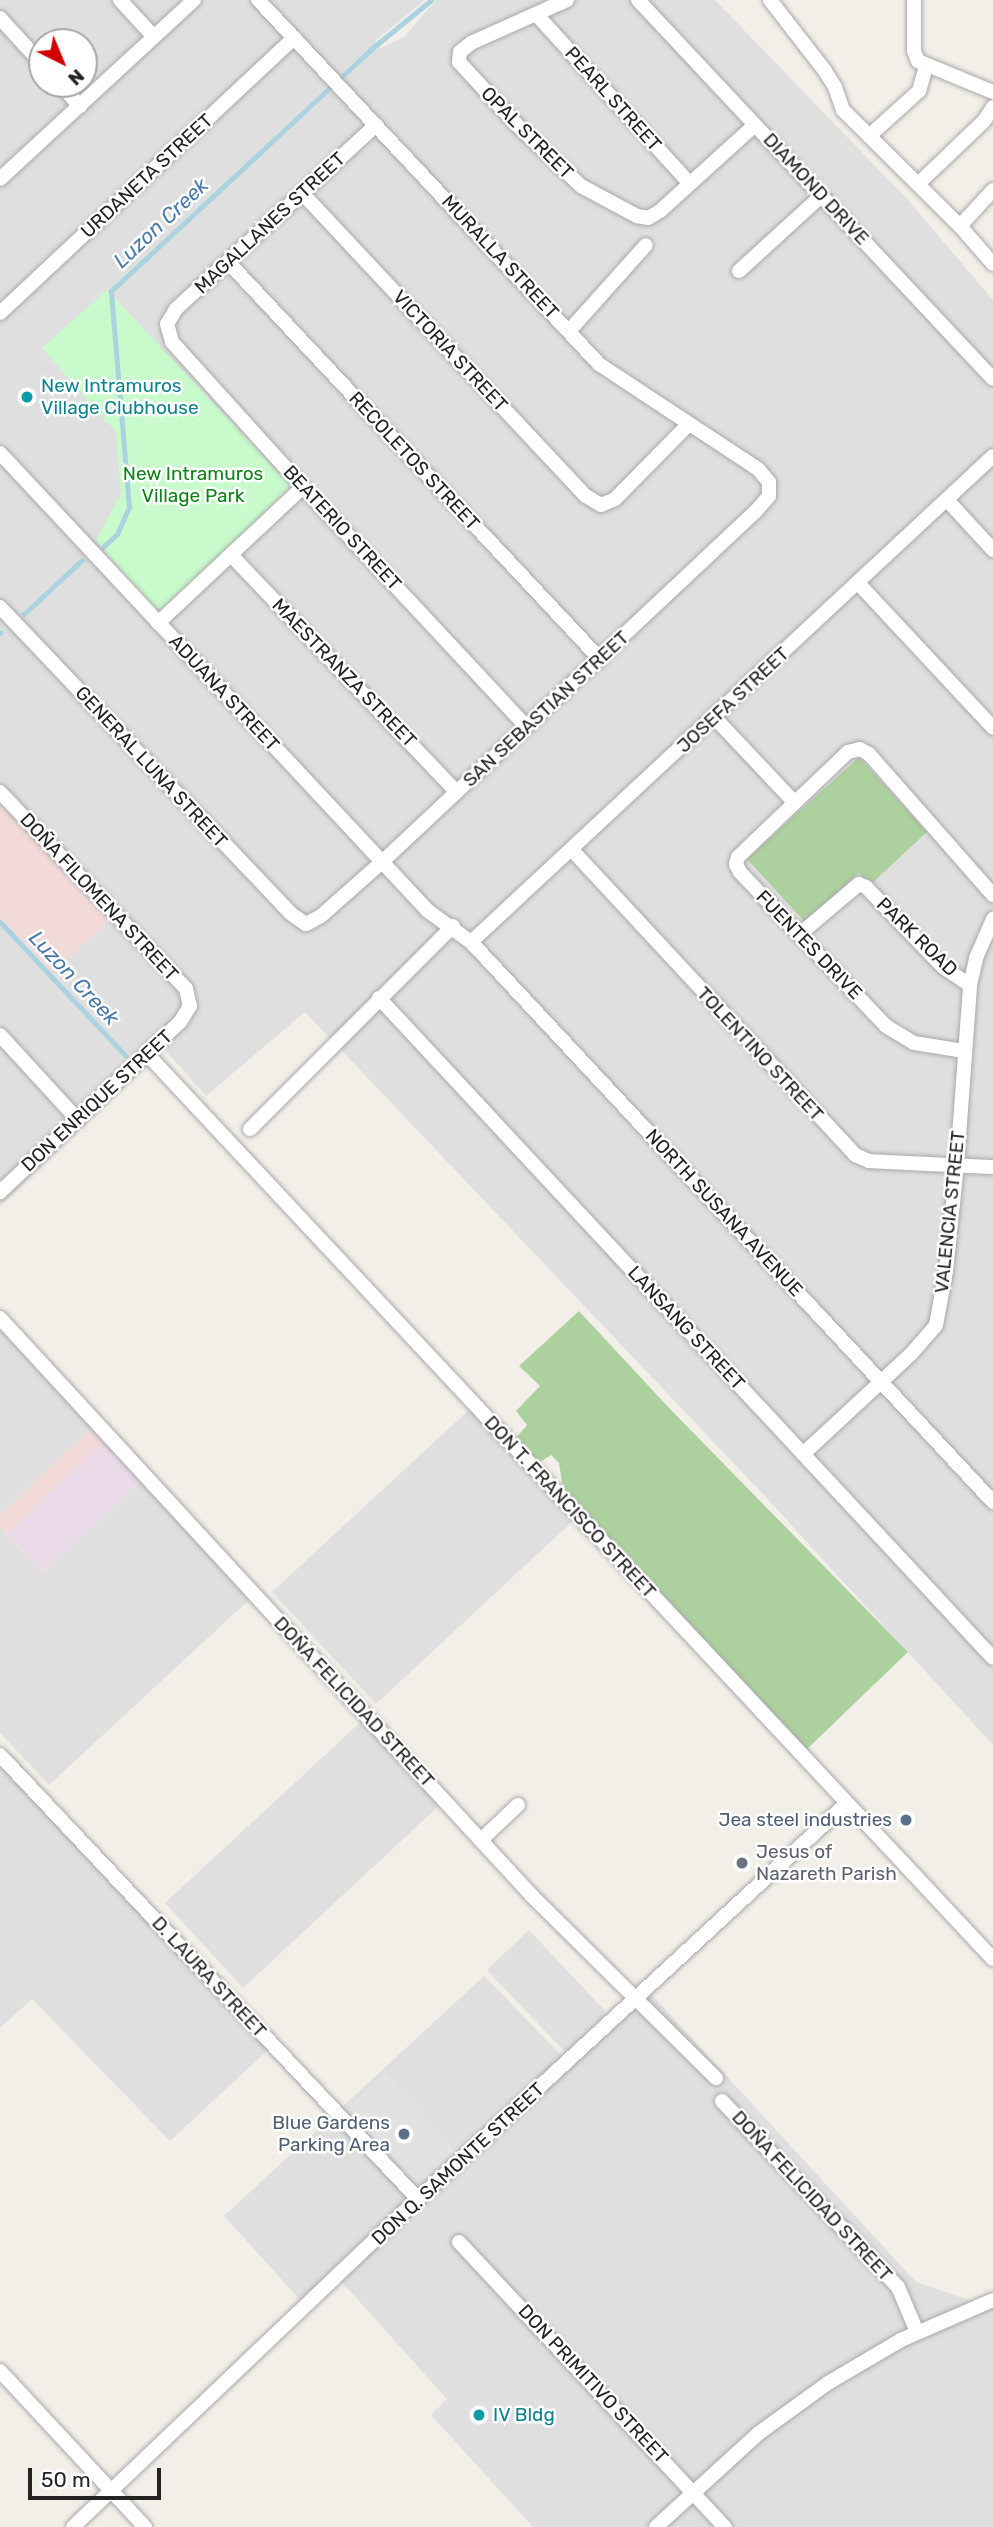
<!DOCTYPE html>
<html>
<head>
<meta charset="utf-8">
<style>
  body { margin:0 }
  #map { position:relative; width:993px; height:2527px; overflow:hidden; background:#f2efe9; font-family:Rubik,sans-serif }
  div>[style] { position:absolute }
  .residential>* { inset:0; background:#e0dfdf }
  .commercial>* { inset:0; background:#f2dad9 }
  .industrial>* { inset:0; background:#ebdbe8 }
  .forest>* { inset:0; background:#add19e }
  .park>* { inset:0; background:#c8facc }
  .parking>* { inset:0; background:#e2e2e2 }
  .stream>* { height:5px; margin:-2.5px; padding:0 2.5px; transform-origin:2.5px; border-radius:2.5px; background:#aad3df }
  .roads { filter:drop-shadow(0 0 2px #a9a9a9) drop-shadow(0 0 2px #a9a9a9) }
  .minor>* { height:14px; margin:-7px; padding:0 7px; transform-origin:7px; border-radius:7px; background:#fff }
  .dots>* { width:19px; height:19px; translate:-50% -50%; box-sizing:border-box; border:4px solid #fff; border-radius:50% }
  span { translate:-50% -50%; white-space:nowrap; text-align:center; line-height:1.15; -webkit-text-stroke:5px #fff; paint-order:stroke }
  .street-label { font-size:19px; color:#222 }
  .culture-label { font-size:19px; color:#0d838f }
  .left { translate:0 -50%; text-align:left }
  .park-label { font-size:19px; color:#0c8416 }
  .service-label { font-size:19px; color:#4e5e75 }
  .right { translate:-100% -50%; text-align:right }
  .worship-label { font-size:19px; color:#5b616d }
  .water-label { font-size:21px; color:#4a7aab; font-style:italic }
  .north { position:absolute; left:28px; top:28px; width:70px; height:70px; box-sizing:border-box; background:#fff; border:2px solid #a7a7a7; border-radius:50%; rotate:137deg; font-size:19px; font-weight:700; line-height:28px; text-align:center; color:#222 }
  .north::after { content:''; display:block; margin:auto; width:24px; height:32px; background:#d40000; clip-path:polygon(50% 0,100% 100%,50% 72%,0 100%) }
  .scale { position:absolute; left:28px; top:2468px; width:133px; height:32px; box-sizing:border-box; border:4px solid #222; border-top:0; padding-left:9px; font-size:21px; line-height:24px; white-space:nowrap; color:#222; -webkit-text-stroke:5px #fff; paint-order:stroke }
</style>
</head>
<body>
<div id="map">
  <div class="residential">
    <i style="clip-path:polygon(evenodd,0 0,425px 0,375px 41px,381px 48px,404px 37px,436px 0,715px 0,908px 200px,993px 300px,993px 1745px,761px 1492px,305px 1012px,206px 1096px,165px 1050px,0 1206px,0 0,42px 42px,84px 42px,84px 84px,42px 84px,42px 42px)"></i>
    <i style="clip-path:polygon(0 1325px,95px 1424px,0 1516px)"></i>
    <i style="clip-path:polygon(471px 1408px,574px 1520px,376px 1704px,272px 1592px)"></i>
    <i style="clip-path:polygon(145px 1477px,250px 1599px,49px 1785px,0 1733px,0 1527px,43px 1573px)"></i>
    <i style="clip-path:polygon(365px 1718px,443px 1802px,243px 1988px,165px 1903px)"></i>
    <i style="clip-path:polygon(0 1758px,271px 2047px,170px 2141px,32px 1999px,0 2028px)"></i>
    <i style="clip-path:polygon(529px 1930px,607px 2013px,566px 2053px,487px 1970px)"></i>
    <i style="clip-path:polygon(484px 1976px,572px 2066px,651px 1994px,916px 2282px,993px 2308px,993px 2527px,533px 2527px,431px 2415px,447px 2399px,332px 2271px,301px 2301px,224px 2216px)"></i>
  </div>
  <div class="commercial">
    <i style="clip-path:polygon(0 801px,111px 919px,53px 973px,0 917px)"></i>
    <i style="clip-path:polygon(95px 1424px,108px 1438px,7px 1534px,0 1527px,0 1516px)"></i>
  </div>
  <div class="industrial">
    <i style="clip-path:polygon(108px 1438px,145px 1477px,43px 1573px,7px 1534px)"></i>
  </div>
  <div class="forest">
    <i style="clip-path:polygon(859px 757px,927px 832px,870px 885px,859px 873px,805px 922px,747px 859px)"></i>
    <i style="clip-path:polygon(579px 1311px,670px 1409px,908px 1652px,805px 1751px,563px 1488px,559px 1463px,551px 1455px,540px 1462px,516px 1438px,527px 1425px,516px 1411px,540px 1386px,519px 1366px)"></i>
  </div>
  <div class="park">
    <i style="clip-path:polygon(107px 290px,294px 488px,159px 615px,96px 540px,121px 494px,116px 432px,42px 348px)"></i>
  </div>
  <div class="parking">
    <i style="clip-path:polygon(385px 2074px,462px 2157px,422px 2194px,345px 2110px)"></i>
  </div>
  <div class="stream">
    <i style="left:103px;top:547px;width:19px;rotate:-43deg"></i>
    <i style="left:117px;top:534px;width:30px;rotate:-66deg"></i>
    <i style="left:129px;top:507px;width:217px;rotate:-94.8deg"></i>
    <i style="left:111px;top:291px;width:354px;rotate:-42.9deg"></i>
    <i style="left:370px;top:50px;width:79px;rotate:-39.3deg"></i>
    <i style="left:24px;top:614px;width:79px;rotate:-43deg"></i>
    <i style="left:0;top:633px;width:1px;rotate:-45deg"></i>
    <i style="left:0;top:922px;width:183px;rotate:46.8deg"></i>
  </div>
  <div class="roads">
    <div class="minor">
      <i style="left:120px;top:0;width:50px;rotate:47.4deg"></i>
      <i style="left:567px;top:0;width:105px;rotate:155.9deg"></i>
      <i style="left:471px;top:43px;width:14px;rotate:141deg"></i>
      <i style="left:460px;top:52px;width:10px;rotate:96deg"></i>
      <i style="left:459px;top:62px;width:87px;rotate:47.3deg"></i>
      <i style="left:518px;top:126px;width:87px;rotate:43.6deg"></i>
      <i style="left:581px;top:186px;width:64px;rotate:28.2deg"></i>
      <i style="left:637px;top:216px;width:11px;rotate:10deg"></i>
      <i style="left:648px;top:218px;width:14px;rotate:-30deg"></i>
      <i style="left:660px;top:211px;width:128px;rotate:-42.2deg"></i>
      <i style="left:638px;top:0;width:519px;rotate:46.87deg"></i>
      <i style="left:770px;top:0;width:90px;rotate:52.2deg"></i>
      <i style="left:825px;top:71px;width:19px;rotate:58deg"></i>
      <i style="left:835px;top:87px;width:24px;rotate:71deg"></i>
      <i style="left:843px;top:110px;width:165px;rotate:44.8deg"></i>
      <i style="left:960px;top:226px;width:50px;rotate:49deg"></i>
      <i style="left:914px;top:0;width:51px;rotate:90deg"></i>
      <i style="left:914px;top:51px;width:11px;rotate:68deg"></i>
      <i style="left:918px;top:61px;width:81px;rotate:22.5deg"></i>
      <i style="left:536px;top:14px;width:229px;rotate:47.8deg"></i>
      <i style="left:0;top:18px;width:62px;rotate:47.6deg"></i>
      <i style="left:60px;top:84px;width:30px;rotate:48deg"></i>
      <i style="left:376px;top:125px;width:272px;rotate:137.4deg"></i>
      <i style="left:176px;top:309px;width:17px;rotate:121deg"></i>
      <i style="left:167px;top:324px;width:19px;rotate:74deg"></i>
      <i style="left:172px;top:342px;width:195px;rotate:47.9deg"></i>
      <i style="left:303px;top:487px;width:327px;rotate:47deg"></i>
      <i style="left:869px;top:136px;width:67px;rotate:-42deg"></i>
      <i style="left:919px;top:91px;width:25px;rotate:-74deg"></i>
      <i style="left:0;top:179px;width:264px;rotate:-42.7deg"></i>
      <i style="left:918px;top:184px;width:91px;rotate:-43.7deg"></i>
      <i style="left:984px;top:121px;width:17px;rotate:-57deg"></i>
      <i style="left:303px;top:194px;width:414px;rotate:46.9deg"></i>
      <i style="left:586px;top:496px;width:17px;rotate:31deg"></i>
      <i style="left:601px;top:505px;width:15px;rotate:-23deg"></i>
      <i style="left:615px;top:499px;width:105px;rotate:-45.4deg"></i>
      <i style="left:960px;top:226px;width:49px;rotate:-47.5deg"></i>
      <i style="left:229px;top:263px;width:543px;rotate:46.87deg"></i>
      <i style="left:739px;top:271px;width:111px;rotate:-42.4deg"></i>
      <i style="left:0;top:313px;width:403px;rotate:-43.1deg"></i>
      <i style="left:569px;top:331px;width:115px;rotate:-48.2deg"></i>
      <i style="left:0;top:453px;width:627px;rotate:46.94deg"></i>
      <i style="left:428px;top:911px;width:53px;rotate:35.8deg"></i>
      <i style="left:471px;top:942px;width:766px;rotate:47.01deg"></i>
      <i style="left:947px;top:500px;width:68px;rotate:47.4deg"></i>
      <i style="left:231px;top:555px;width:327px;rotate:46.4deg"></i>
      <i style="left:858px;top:583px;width:198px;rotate:47deg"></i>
      <i style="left:0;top:607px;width:422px;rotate:46.5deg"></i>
      <i style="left:290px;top:913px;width:19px;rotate:35deg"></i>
      <i style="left:306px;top:924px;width:17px;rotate:-28deg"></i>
      <i style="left:321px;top:916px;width:81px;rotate:-41.5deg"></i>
      <i style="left:382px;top:862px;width:513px;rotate:-43.18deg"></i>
      <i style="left:756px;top:511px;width:20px;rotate:-49deg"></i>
      <i style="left:769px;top:496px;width:14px;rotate:-90deg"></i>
      <i style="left:769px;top:482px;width:17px;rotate:-130deg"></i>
      <i style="left:758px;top:469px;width:191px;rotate:-146.6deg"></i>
      <i style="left:599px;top:364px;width:499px;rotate:-133.1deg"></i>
      <i style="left:158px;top:623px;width:199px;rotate:-43.2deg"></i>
      <i style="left:714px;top:717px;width:118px;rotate:46.7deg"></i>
      <i style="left:0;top:792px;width:271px;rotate:46.6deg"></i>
      <i style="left:186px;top:989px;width:17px;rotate:77deg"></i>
      <i style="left:190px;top:1006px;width:19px;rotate:122deg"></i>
      <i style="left:180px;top:1022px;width:248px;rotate:136.6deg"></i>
      <i style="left:572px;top:850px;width:416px;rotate:47.1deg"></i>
      <i style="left:855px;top:1155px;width:15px;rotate:23deg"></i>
      <i style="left:869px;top:1161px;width:124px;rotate:2.8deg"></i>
      <i style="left:800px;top:934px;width:77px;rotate:-40.3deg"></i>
      <i style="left:859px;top:884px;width:8px;rotate:23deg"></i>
      <i style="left:866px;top:887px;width:111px;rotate:46.1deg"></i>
      <i style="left:943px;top:967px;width:32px;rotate:34deg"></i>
      <i style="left:471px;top:942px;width:713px;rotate:-42.95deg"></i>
      <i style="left:379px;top:998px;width:901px;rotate:47.07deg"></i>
      <i style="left:0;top:1035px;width:115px;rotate:47.5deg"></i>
      <i style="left:964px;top:1051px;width:51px;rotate:-170.9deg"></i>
      <i style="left:914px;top:1043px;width:33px;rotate:-149deg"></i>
      <i style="left:886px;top:1026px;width:212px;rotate:-133.5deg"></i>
      <i style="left:740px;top:872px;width:9px;rotate:-117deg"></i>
      <i style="left:736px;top:864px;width:7px;rotate:-74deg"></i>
      <i style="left:738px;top:857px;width:152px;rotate:-43.7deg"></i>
      <i style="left:848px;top:752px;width:12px;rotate:-14deg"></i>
      <i style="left:860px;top:749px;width:10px;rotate:29deg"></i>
      <i style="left:869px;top:754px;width:188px;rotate:48.7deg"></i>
      <i style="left:147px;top:1054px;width:1239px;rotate:46.93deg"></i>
      <i style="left:250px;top:1129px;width:287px;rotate:-45deg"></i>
      <i style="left:0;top:1318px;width:786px;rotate:47.37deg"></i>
      <i style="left:532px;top:1896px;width:259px;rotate:44.7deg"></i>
      <i style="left:803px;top:1454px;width:147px;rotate:-42.8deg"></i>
      <i style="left:911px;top:1354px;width:38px;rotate:-49deg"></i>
      <i style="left:936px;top:1325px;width:55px;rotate:-79.5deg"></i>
      <i style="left:946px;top:1271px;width:108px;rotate:-84.1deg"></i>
      <i style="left:957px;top:1164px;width:179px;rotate:-85.8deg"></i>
      <i style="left:970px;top:985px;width:28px;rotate:-77deg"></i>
      <i style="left:976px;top:958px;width:43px;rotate:-66.4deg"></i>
      <i style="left:0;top:1755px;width:610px;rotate:46.73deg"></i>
      <i style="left:481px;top:1840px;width:51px;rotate:-43.4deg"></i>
      <i style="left:722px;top:2101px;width:256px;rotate:46.6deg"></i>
      <i style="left:898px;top:2287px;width:49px;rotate:67.1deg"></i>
      <i style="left:459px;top:2242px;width:390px;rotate:47deg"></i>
      <i style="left:0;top:2371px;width:213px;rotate:47.1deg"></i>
      <i style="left:73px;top:2527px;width:476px;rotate:-43.6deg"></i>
      <i style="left:418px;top:2199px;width:582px;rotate:-42.7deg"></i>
      <i style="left:656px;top:2527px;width:139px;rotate:-42.4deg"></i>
      <i style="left:759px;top:2433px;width:85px;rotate:-35.9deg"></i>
      <i style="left:828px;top:2383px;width:85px;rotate:-30.5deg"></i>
      <i style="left:901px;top:2340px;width:100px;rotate:-23.5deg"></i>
    </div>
  </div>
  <div class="dots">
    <i style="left:27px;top:397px;background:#0f9aa8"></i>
    <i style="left:906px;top:1820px;background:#5c6f8a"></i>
    <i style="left:742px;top:1863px;background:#6b7280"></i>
    <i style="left:404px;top:2134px;background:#5c6f8a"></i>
    <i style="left:479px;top:2415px;background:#0f9aa8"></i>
  </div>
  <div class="street-label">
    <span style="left:613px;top:99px;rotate:48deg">PEARL STREET</span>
    <span style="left:527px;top:133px;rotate:45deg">OPAL STREET</span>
    <span style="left:147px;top:176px;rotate:-43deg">URDANETA STREET</span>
    <span style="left:816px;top:189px;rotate:47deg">DIAMOND DRIVE</span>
    <span style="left:270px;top:223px;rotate:-43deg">MAGALLANES STREET</span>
    <span style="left:500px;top:257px;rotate:47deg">MURALLA STREET</span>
    <span style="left:450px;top:351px;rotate:47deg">VICTORIA STREET</span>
    <span style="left:414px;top:461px;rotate:47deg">RECOLETOS STREET</span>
    <span style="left:342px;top:528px;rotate:47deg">BEATERIO STREET</span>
    <span style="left:344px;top:673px;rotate:46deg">MAESTRANZA STREET</span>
    <span style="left:224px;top:693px;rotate:47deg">ADUANA STREET</span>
    <span style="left:733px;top:700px;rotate:-43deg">JOSEFA STREET</span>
    <span style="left:546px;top:709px;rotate:-43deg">SAN SEBASTIAN STREET</span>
    <span style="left:151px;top:767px;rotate:47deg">GENERAL LUNA STREET</span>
    <span style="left:99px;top:897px;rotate:47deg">DOÑA FILOMENA STREET</span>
    <span style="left:917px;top:937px;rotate:44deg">PARK ROAD</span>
    <span style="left:809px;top:945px;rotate:46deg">FUENTES DRIVE</span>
    <span style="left:760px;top:1054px;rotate:47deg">TOLENTINO STREET</span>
    <span style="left:97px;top:1101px;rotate:-43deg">DON ENRIQUE STREET</span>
    <span style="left:950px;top:1212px;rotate:-84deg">VALENCIA STREET</span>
    <span style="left:724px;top:1213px;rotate:47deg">NORTH SUSANA AVENUE</span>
    <span style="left:686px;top:1328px;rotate:47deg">LANSANG STREET</span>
    <span style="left:570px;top:1507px;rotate:47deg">DON T. FRANCISCO STREET</span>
    <span style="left:354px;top:1702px;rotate:47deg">DOÑA FELICIDAD STREET</span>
    <span style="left:209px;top:1977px;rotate:47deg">D. LAURA STREET</span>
    <span style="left:458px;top:2164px;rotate:-43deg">DON Q. SAMONTE STREET</span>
    <span style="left:812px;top:2196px;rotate:47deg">DOÑA FELICIDAD STREET</span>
    <span style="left:593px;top:2384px;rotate:47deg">DON PRIMITIVO STREET</span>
  </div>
  <div class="culture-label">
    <span class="left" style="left:41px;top:397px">New Intramuros<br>Village Clubhouse</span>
    <span class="left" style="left:493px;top:2415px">IV Bldg</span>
  </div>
  <div class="park-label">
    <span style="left:193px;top:485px">New Intramuros<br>Village Park</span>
  </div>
  <div class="service-label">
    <span class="right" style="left:892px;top:1820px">Jea steel industries</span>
    <span class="right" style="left:390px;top:2134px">Blue Gardens<br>Parking Area</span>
  </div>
  <div class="worship-label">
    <span class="left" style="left:756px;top:1863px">Jesus of<br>Nazareth Parish</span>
  </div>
  <div class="water-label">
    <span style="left:161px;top:223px;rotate:-43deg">Luzon Creek</span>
    <span style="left:74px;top:978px;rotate:47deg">Luzon Creek</span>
  </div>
  <div class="north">N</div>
  <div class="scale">50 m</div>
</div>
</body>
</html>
